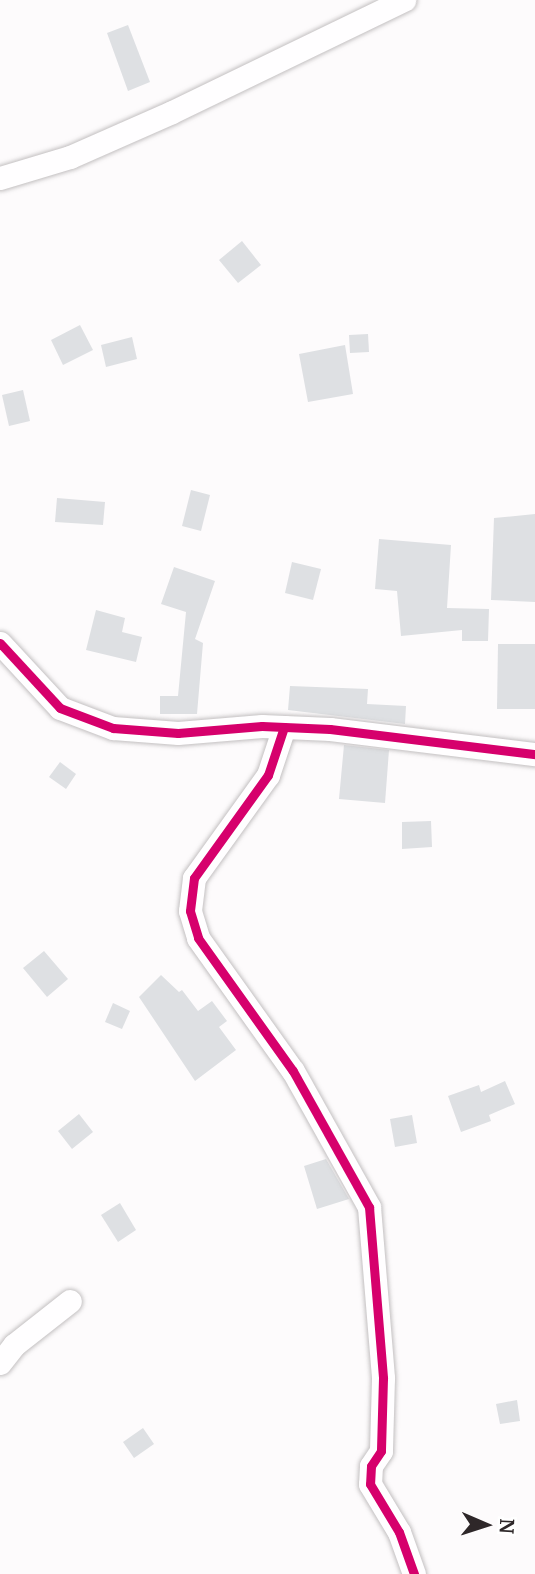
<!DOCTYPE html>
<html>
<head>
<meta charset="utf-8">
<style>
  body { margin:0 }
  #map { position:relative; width:535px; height:1574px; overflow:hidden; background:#fdfbfc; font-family:Merriweather,serif }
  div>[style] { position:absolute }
  .building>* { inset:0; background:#dee0e3 }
  .roads { filter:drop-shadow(0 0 2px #c3c0c1) drop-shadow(0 0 2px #c3c0c1) }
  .street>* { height:23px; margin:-11.5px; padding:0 11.5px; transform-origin:11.5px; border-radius:11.5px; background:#fffeff }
  .cycleway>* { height:9px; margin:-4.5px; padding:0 4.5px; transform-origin:4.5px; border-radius:4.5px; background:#d6006c }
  span { translate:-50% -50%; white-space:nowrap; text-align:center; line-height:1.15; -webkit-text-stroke:7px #fff; paint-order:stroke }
  .north { position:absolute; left:451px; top:1490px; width:70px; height:70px; -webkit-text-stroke:5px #fff; paint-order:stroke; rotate:93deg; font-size:19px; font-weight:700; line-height:28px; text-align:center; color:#2e2729 }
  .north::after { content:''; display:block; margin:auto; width:24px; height:32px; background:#2e2729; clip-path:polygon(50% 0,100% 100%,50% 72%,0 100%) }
</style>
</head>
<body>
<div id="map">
  <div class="building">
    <i style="clip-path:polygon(128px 25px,150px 82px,128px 91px,107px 33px)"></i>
    <i style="clip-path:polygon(242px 241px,261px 265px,238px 283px,219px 260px)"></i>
    <i style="clip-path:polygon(80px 325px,93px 350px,63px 365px,51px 340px)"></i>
    <i style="clip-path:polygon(368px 334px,369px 352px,350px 353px,349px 335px)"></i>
    <i style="clip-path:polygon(132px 337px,137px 359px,106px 367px,101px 345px)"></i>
    <i style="clip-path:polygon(345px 345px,353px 394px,308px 402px,299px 354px)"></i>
    <i style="clip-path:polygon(23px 390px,30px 421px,9px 426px,2px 395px)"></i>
    <i style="clip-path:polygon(191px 490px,210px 495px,201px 531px,182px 526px)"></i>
    <i style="clip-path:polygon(57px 498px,105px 502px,103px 525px,55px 522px)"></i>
    <i style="clip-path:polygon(535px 514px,535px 602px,491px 600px,494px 518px)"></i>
    <i style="clip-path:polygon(379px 539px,451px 545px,447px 608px,489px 609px,488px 641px,462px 641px,462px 630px,401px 636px,397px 591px,375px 589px)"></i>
    <i style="clip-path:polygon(292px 562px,321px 569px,313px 600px,285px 593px)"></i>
    <i style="clip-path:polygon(174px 567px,215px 581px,195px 639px,203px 643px,197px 714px,160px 714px,160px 696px,178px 696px,186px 612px,161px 604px)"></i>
    <i style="clip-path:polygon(96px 610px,125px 618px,122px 632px,142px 637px,136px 662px,86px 650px)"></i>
    <i style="clip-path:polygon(498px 644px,535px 644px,535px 709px,497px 709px)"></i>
    <i style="clip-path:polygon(290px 686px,368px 689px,367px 704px,406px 706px,405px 724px,288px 710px)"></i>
    <i style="clip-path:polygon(344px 745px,389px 750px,385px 803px,339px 799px)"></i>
    <i style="clip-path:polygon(60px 762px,76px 774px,66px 789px,49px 777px)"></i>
    <i style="clip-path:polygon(431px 821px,432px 847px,402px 849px,402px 822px)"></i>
    <i style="clip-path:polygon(44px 951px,68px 979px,47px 997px,23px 968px)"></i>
    <i style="clip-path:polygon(161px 975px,179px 992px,182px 990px,198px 1011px,212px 1001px,227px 1021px,219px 1027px,236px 1050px,195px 1081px,139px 997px)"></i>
    <i style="clip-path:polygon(113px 1003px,130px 1011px,122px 1029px,105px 1022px)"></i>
    <i style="clip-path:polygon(505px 1081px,515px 1104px,489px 1115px,491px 1121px,461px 1132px,448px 1096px,479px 1085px,481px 1092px)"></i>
    <i style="clip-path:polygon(79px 1114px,93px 1132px,72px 1149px,58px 1131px)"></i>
    <i style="clip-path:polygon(412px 1115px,417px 1143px,395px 1147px,390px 1119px)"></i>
    <i style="clip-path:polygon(326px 1159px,349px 1199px,317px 1209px,304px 1166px)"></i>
    <i style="clip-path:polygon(120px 1203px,136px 1230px,118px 1242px,101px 1215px)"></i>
    <i style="clip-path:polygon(517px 1400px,520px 1421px,500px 1424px,496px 1404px)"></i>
    <i style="clip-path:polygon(143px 1428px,154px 1444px,134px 1458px,123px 1442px)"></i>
  </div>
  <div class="roads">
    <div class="street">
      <i style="left:0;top:178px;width:73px;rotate:-16.7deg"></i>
      <i style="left:70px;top:157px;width:111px;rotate:-23.8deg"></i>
      <i style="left:172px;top:112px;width:258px;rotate:-25.8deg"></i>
      <i style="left:0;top:643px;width:88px;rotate:47.3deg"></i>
      <i style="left:60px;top:708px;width:57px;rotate:20.7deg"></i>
      <i style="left:113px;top:728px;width:65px;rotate:4.4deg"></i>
      <i style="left:178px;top:733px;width:84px;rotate:-4.8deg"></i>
      <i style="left:262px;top:726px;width:68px;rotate:2.5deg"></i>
      <i style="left:330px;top:729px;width:207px;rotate:7deg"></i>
      <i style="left:284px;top:727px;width:51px;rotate:108.4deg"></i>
      <i style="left:268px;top:775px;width:127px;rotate:125.7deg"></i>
      <i style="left:194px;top:878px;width:33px;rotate:97deg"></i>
      <i style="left:190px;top:911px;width:28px;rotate:73deg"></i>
      <i style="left:198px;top:938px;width:163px;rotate:54.5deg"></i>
      <i style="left:293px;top:1071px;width:156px;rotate:60.8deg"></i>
      <i style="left:369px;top:1207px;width:172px;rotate:85.3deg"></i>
      <i style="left:383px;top:1378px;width:73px;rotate:91.6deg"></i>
      <i style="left:381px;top:1451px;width:18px;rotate:124deg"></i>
      <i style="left:371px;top:1466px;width:18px;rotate:93deg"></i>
      <i style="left:370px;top:1484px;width:56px;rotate:58.9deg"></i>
      <i style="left:399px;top:1532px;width:45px;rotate:70.3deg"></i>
      <i style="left:0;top:1363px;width:23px;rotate:-52deg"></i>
      <i style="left:14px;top:1345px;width:71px;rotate:-38.2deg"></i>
    </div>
  </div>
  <div class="cycleway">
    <i style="left:0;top:643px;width:88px;rotate:47.3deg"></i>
    <i style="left:60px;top:708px;width:57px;rotate:20.7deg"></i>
    <i style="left:113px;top:728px;width:65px;rotate:4.4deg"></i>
    <i style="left:178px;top:733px;width:84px;rotate:-4.8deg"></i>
    <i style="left:262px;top:726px;width:68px;rotate:2.5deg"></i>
    <i style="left:330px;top:729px;width:207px;rotate:7deg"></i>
    <i style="left:284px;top:727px;width:51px;rotate:108.4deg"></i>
    <i style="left:268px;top:775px;width:127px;rotate:125.7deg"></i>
    <i style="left:194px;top:878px;width:33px;rotate:97deg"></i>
    <i style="left:190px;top:911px;width:28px;rotate:73deg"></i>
    <i style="left:198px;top:938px;width:163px;rotate:54.5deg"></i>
    <i style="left:293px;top:1071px;width:156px;rotate:60.8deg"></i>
    <i style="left:369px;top:1207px;width:172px;rotate:85.3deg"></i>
    <i style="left:383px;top:1378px;width:73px;rotate:91.6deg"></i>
    <i style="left:381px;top:1451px;width:18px;rotate:124deg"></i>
    <i style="left:371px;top:1466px;width:18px;rotate:93deg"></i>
    <i style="left:370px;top:1484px;width:56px;rotate:58.9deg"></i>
    <i style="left:399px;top:1532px;width:45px;rotate:70.3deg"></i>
  </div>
  <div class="north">N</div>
</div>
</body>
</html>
